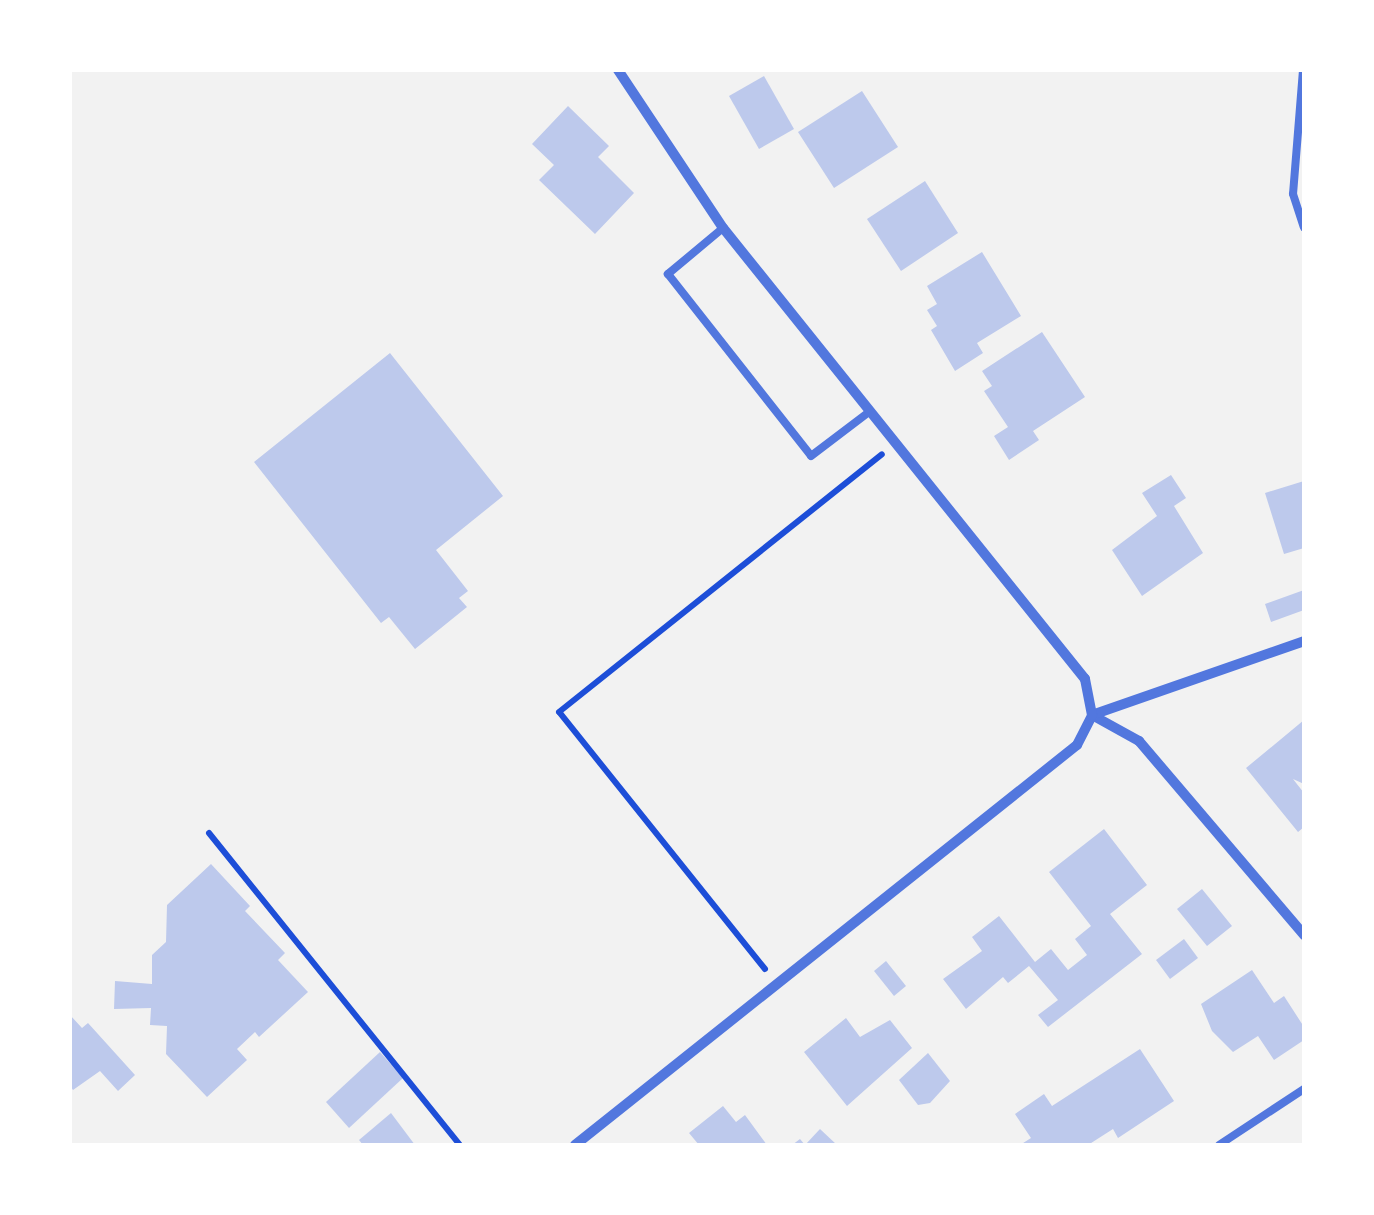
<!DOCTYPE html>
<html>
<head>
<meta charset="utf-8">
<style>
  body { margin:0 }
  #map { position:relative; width:1374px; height:1215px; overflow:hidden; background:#f2f2f2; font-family:Inter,sans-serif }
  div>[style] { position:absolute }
  .building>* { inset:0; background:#bdc9ec }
  .path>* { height:6px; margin:-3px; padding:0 3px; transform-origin:3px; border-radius:3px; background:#1d4ed8 }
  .service>* { height:8px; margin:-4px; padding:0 4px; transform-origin:4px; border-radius:4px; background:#5277de }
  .minor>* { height:10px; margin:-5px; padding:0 5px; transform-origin:5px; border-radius:5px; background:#5277de }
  span { translate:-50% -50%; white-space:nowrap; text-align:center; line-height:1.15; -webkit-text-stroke:10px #fff; paint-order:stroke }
  .frame { position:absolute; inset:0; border:72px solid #fff; pointer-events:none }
</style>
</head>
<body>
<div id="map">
  <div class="building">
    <i style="clip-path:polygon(764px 76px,794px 129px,759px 149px,729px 96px)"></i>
    <i style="clip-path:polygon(862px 91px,898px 147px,834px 188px,798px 132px)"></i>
    <i style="clip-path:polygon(568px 106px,609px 146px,598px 157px,634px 193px,595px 234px,539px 180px,554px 165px,532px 144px)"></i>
    <i style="clip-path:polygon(925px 181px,958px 233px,901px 271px,867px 219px)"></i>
    <i style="clip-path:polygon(982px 252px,1021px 316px,977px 343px,983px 353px,955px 371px,931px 330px,937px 326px,927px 310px,937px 304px,927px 286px)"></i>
    <i style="clip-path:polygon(1042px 332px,1085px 397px,1033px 431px,1039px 440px,1009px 460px,994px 436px,1008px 427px,984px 391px,992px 386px,982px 371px)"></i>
    <i style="clip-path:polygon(390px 353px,503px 496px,436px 550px,468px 591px,459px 598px,467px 607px,415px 649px,389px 617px,381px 623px,254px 462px)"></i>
    <i style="clip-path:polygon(1171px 475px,1186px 498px,1174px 506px,1203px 553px,1142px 596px,1112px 550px,1157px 516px,1142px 493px)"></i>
    <i style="clip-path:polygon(1304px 481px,1304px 548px,1284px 554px,1265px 493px)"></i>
    <i style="clip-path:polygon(1304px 590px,1304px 610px,1271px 622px,1265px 604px)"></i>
    <i style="clip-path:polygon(1304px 720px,1304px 784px,1293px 779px,1304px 793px,1304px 827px,1298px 832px,1246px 768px)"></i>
    <i style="clip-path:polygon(1104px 829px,1147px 885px,1110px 914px,1142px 954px,1048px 1027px,1038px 1015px,1058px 1000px,1029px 966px,1008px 983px,1003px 977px,966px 1009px,943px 979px,982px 951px,972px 937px,999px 916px,1035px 962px,1051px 949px,1068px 970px,1087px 955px,1075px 939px,1091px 926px,1049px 872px)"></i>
    <i style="clip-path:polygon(211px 864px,250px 906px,245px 911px,285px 953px,278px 960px,308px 992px,259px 1037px,255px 1032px,237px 1049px,247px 1060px,207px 1097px,166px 1054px,167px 1026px,150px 1025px,151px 1008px,114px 1009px,115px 981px,152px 984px,152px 955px,166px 942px,167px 905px)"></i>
    <i style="clip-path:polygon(1202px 889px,1232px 926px,1207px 946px,1177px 909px)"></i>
    <i style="clip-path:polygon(1184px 939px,1198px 958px,1170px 979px,1156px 960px)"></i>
    <i style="clip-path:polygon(886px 961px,906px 986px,894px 996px,874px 971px)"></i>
    <i style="clip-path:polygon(1252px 970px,1274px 1003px,1284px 996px,1304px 1027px,1304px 1040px,1274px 1060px,1258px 1036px,1233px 1052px,1212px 1031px,1201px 1004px)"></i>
    <i style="clip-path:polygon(70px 1015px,82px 1028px,88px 1023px,135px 1075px,118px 1091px,100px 1071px,73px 1090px,70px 1086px)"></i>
    <i style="clip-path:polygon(846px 1018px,860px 1037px,890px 1020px,912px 1048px,847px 1106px,804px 1052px)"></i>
    <i style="clip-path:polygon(1140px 1049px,1174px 1101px,1118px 1138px,1113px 1129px,1088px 1145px,1020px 1145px,1031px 1138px,1015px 1114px,1044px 1094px,1052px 1106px)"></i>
    <i style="clip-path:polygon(380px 1052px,403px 1078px,349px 1128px,326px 1102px)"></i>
    <i style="clip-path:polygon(928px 1053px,950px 1081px,930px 1103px,918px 1105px,899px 1080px)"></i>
    <i style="clip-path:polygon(723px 1106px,736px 1122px,745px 1115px,767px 1145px,699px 1145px,689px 1133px)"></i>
    <i style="clip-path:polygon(391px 1113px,415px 1145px,363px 1145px,359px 1140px)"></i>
    <i style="clip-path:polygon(820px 1129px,837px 1145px,792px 1145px,800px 1139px,805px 1145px)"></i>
  </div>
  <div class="path">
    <i style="left:209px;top:833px;width:400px;rotate:51.2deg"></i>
    <i style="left:765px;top:969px;width:329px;rotate:-128.7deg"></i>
    <i style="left:559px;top:712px;width:413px;rotate:-38.6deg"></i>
  </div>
  <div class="service">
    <i style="left:1303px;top:70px;width:124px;rotate:94.6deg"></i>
    <i style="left:1293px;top:194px;width:35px;rotate:72deg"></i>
    <i style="left:723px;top:228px;width:72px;rotate:140.1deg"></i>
    <i style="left:668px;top:274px;width:231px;rotate:51.8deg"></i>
    <i style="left:811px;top:456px;width:73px;rotate:-37.2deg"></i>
    <i style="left:1219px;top:1145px;width:102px;rotate:-33.4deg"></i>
  </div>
  <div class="minor">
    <i style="left:1092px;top:715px;width:54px;rotate:29deg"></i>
    <i style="left:1139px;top:741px;width:255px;rotate:49.6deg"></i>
    <i style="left:1092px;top:715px;width:225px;rotate:-19.2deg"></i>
    <i style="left:575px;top:1145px;width:642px;rotate:-38.55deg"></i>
    <i style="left:1077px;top:745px;width:34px;rotate:-63deg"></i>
    <i style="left:1092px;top:715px;width:37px;rotate:-101deg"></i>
    <i style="left:1085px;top:679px;width:578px;rotate:-128.75deg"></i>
    <i style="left:723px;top:228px;width:190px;rotate:-123.6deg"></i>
  </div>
  <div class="frame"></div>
</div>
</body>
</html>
